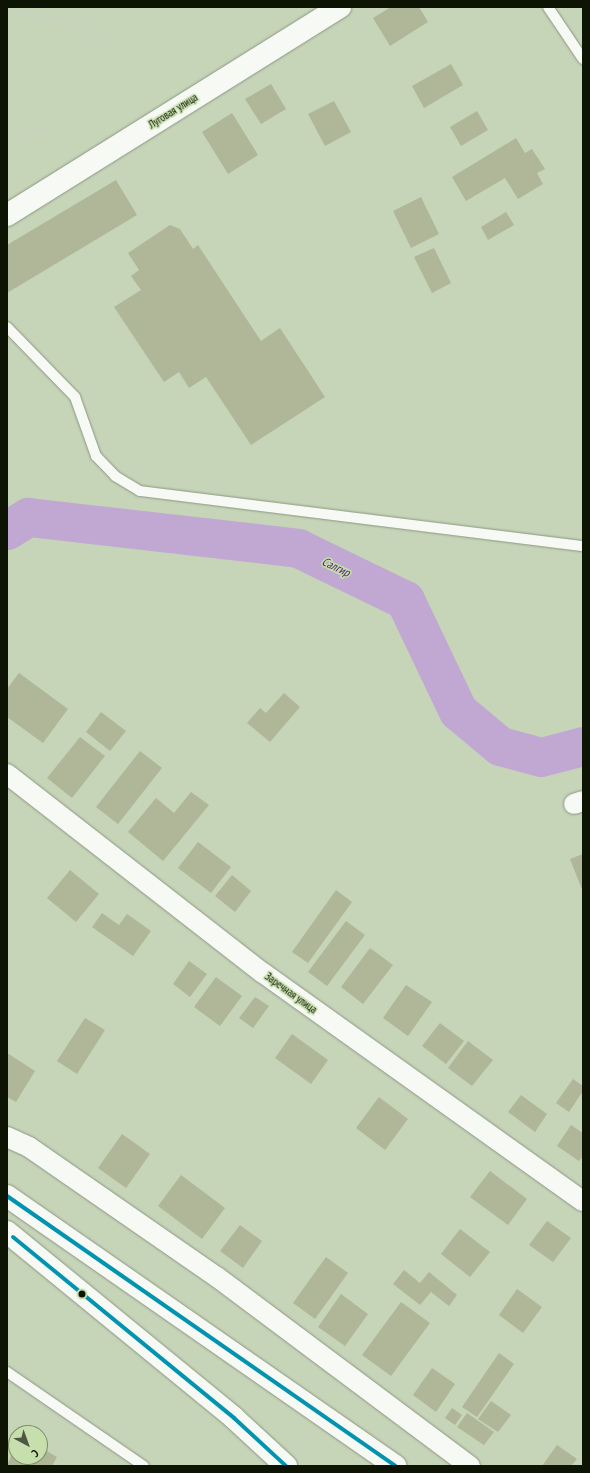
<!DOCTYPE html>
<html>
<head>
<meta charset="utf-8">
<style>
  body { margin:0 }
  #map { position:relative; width:590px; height:1473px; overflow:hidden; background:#c6d4b8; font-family:"PT Sans Narrow",sans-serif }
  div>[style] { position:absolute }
  .river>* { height:39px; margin:-19.5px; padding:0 19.5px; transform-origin:19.5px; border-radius:19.5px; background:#c0a8d3 }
  .building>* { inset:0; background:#b0b698 }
  .path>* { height:2.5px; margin-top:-1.25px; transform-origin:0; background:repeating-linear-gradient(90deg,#ccd0c7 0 2px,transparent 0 5px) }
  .roads { filter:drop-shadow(0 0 1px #8d9782) drop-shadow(0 0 1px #8d9782) }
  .service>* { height:10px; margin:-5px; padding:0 5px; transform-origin:5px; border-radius:5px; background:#f6f9f4 }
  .minor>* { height:20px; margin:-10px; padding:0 10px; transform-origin:10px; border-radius:10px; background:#f6f9f4 }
  .secondary>* { height:22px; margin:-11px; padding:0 11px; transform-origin:11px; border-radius:11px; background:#f6f9f4 }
  .primary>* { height:22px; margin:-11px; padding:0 11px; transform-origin:11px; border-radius:11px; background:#f6f9f4 }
  .bus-1>* { height:4px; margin:-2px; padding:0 2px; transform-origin:2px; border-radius:2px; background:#0293b0 }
  .dots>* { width:11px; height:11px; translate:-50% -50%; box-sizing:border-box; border:2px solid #c7dfad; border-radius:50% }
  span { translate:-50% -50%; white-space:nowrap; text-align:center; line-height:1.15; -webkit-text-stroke:3px #c7dfad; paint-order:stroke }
  .street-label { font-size:11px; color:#0d1404 }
  .water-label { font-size:12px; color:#521d73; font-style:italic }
  .frame { position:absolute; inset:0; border:8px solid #0d1404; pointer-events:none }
  .north { position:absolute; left:8px; top:1425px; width:40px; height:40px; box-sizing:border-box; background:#c7dfad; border:1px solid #7d8e69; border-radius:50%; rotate:139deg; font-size:11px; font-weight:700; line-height:16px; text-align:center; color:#0d1404 }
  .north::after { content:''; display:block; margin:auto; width:14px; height:18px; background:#4e5743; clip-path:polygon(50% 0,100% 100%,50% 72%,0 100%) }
</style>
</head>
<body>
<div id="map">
  <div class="river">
    <i style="left:7px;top:530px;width:25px;rotate:-32deg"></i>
    <i style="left:28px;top:517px;width:272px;rotate:6.5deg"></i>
    <i style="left:298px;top:548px;width:119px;rotate:25.9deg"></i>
    <i style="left:405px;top:600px;width:123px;rotate:64.5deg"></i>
    <i style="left:458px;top:711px;width:55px;rotate:39.8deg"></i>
    <i style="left:500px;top:746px;width:42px;rotate:15deg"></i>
    <i style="left:541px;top:757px;width:43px;rotate:-14.7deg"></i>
  </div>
  <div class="building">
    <i style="clip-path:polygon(391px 7px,419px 7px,428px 22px,390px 46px,373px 18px)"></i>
    <i style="clip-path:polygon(451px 64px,463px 85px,424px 108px,412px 86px)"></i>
    <i style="clip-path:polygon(271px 84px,286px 109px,261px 124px,245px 99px)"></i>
    <i style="clip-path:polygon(334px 101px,351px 132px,325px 146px,308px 114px)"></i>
    <i style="clip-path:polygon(477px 111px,488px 130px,461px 146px,450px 127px)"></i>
    <i style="clip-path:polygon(232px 113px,258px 155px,228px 174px,202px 132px)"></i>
    <i style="clip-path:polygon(516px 138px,525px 153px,532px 149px,545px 169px,537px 173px,543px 184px,518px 199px,505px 178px,466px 201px,452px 177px)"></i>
    <i style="clip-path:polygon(116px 180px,137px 215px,7px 293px,7px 245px)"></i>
    <i style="clip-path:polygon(421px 197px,439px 234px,411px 248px,393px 211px)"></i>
    <i style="clip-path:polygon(506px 212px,514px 225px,488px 240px,481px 227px)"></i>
    <i style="clip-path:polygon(170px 225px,180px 229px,193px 249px,198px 245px,261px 341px,280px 328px,325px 397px,251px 445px,206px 377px,189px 388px,179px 372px,164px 382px,114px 307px,141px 290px,131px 276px,139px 270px,128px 253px)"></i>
    <i style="clip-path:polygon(434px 248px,451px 283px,432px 293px,414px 257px)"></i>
    <i style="clip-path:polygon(19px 673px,68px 709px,43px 743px,7px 717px,7px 689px)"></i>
    <i style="clip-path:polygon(284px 693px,300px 707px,270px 742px,247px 723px,260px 708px,266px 713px)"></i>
    <i style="clip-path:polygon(101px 712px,126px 731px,110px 751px,86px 732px)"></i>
    <i style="clip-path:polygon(80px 737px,105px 756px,72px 798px,47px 778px)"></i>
    <i style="clip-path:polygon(140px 751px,162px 768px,118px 824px,96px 807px)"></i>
    <i style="clip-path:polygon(191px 792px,209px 805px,163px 861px,128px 832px,156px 798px,174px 813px)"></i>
    <i style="clip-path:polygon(198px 842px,231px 867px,211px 893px,178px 868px)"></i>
    <i style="clip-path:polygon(583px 854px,583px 892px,570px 859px)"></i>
    <i style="clip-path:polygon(70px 870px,99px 894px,76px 922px,47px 898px)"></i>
    <i style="clip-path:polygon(232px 875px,251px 891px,235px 912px,215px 896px)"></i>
    <i style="clip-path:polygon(336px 890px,352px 902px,308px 963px,292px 952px)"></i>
    <i style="clip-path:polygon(102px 913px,119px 925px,127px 914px,151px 931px,133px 956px,92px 927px)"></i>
    <i style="clip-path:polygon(346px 921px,365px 935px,327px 986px,308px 972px)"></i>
    <i style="clip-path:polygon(370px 948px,393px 965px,363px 1004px,341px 987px)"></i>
    <i style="clip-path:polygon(189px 961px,207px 974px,190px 997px,173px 984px)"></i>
    <i style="clip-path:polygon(216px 977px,242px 996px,220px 1026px,194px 1007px)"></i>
    <i style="clip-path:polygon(406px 985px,432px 1002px,408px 1036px,383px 1018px)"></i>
    <i style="clip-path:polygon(255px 997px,269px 1006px,253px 1028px,239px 1018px)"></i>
    <i style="clip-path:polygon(85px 1018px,105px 1030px,77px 1074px,57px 1061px)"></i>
    <i style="clip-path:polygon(440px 1023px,464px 1041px,446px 1064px,422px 1046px)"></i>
    <i style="clip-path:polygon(292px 1034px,328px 1060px,311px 1084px,275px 1058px)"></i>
    <i style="clip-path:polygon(468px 1041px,493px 1060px,472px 1086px,448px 1068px)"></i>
    <i style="clip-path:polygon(7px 1053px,35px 1071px,16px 1102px,7px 1097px)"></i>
    <i style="clip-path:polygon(573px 1079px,583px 1086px,583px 1091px,569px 1112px,556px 1103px)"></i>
    <i style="clip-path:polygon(521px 1095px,547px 1114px,535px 1132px,508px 1112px)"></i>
    <i style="clip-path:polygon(379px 1097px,408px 1119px,385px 1150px,356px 1128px)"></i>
    <i style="clip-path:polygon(571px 1125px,583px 1133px,583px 1156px,579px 1161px,557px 1146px)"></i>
    <i style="clip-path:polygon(122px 1134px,150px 1154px,126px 1188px,98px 1168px)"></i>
    <i style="clip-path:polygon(490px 1171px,527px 1199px,508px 1225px,470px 1197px)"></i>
    <i style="clip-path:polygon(181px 1175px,225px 1208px,202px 1239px,158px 1206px)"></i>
    <i style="clip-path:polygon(547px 1221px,571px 1238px,553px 1262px,529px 1245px)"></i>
    <i style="clip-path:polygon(240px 1225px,262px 1241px,243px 1268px,220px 1251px)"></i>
    <i style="clip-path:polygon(460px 1229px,490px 1252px,470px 1277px,441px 1254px)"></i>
    <i style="clip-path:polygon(326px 1257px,348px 1273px,315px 1319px,293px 1303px)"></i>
    <i style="clip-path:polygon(404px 1270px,420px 1283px,429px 1272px,457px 1295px,449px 1306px,431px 1292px,420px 1305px,393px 1284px)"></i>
    <i style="clip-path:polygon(517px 1289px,542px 1307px,523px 1333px,499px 1315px)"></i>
    <i style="clip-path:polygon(341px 1294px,368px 1314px,345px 1346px,318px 1327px)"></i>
    <i style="clip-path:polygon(401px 1302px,430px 1323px,391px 1376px,362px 1355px)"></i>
    <i style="clip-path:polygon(499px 1353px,514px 1364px,477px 1417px,462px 1407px)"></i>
    <i style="clip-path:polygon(432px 1368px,455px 1384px,436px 1412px,413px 1395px)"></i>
    <i style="clip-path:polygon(491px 1401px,511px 1415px,498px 1432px,478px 1419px)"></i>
    <i style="clip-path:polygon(452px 1408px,462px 1415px,455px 1425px,445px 1418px)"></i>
    <i style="clip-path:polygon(467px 1413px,494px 1432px,484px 1445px,457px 1427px)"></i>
    <i style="clip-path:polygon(16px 1443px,16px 1457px,40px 1457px,40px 1447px,57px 1457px,52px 1466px,7px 1466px)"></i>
    <i style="clip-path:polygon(557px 1445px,577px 1459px,571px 1466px,542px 1466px)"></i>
  </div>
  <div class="path">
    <i style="left:7px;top:12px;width:38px;rotate:5deg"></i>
    <i style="left:45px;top:15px;width:65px;rotate:19.8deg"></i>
    <i style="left:359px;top:20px;width:25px;rotate:-32deg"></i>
    <i style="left:7px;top:144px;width:46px;rotate:-23.2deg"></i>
  </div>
  <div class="roads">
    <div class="service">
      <i style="left:548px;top:7px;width:63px;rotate:56.1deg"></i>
      <i style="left:7px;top:327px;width:98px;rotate:45.8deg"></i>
      <i style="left:75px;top:397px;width:63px;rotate:70.4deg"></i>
      <i style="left:96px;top:456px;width:28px;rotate:46deg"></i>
      <i style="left:115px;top:476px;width:29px;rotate:31deg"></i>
      <i style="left:140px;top:491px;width:446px;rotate:7.1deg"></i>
      <i style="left:7px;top:1372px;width:166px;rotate:34.5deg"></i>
    </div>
    <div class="minor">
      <i style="left:7px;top:774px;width:324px;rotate:37.9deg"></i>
      <i style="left:263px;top:973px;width:393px;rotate:35.5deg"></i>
      <i style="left:574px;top:804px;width:9px;rotate:-18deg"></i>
      <i style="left:7px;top:1137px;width:24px;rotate:24deg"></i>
      <i style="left:29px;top:1147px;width:229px;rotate:34.7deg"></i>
      <i style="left:217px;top:1277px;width:316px;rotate:36.8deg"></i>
    </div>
    <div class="secondary">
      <i style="left:7px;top:215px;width:393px;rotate:-32deg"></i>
    </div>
    <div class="primary">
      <i style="left:7px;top:1196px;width:473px;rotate:34.8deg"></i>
      <i style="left:7px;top:1232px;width:293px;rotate:39.3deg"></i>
      <i style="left:234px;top:1418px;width:71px;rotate:42.7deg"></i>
    </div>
  </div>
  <div class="bus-1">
    <i style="left:7px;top:1196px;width:473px;rotate:34.8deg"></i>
    <i style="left:13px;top:1237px;width:286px;rotate:39.3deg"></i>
    <i style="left:234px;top:1418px;width:71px;rotate:42.7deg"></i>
  </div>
  <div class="dots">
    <i style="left:82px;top:1294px;background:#0d1404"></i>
  </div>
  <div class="street-label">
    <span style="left:173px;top:111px;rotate:-32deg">Луговая улица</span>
    <span style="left:291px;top:993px;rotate:36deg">Заречная улица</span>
  </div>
  <div class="water-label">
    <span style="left:336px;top:567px;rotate:26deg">Салгир</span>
  </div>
  <div class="frame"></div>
  <div class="north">С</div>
</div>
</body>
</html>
